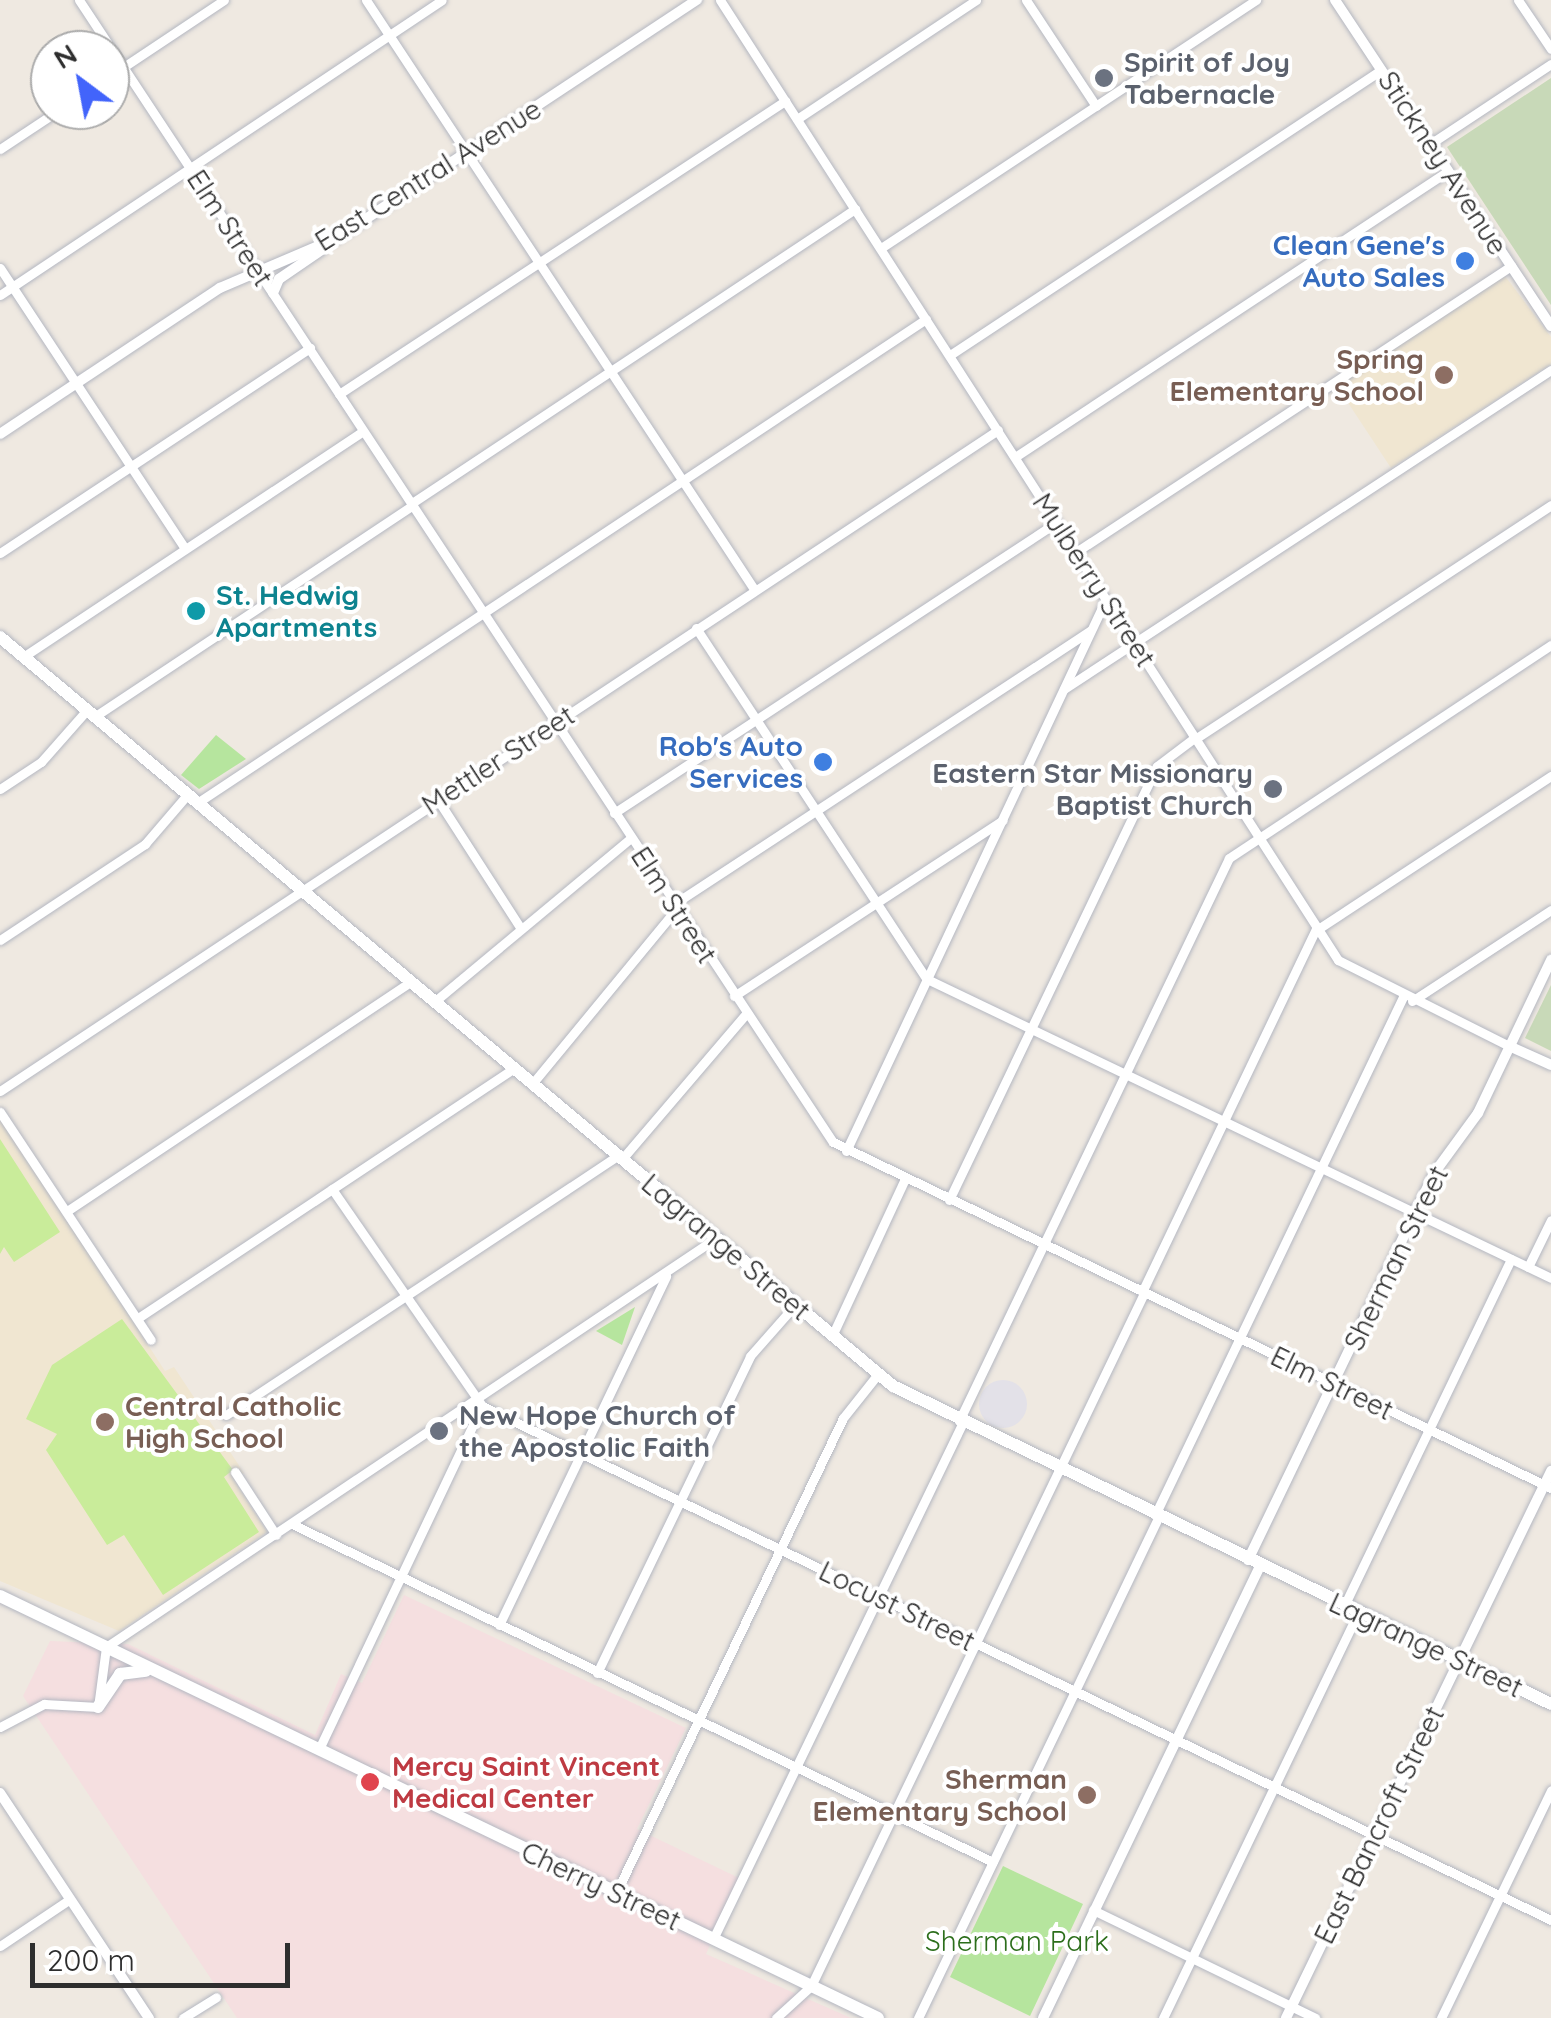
<!DOCTYPE html>
<html>
<head>
<meta charset="utf-8">
<style>
  body { margin:0 }
  #map { position:relative; width:1551px; height:2018px; overflow:hidden; background:#efe9e1; font-family:Quicksand,sans-serif }
  div>[style] { position:absolute }
  .industrial>* { inset:0; background:#e3e1e8 }
  .round { border-radius:50% }
  .education>* { inset:0; background:#f0e6d1 }
  .medical>* { inset:0; background:#f5dfe0 }
  .green>* { inset:0; background:#b6e59e }
  .cemetery>* { inset:0; background:#c8d9b8 }
  .pitch>* { inset:0; background:#c9ec9a }
  .roads { filter:drop-shadow(0 0 2px #b4b7c1) drop-shadow(0 0 2px #b4b7c1) }
  .minor>* { height:9px; margin:-4.5px; padding:0 4.5px; transform-origin:4.5px; border-radius:4.5px; background:#fff }
  .tertiary>* { height:10px; margin:-5px; padding:0 5px; transform-origin:5px; border-radius:5px; background:#fff }
  .secondary>* { height:12px; margin:-6px; padding:0 6px; transform-origin:6px; border-radius:6px; background:#fff }
  .dots>* { width:28px; height:28px; translate:-50% -50%; box-sizing:border-box; border:5px solid #fff; border-radius:50% }
  span { translate:-50% -50%; white-space:nowrap; text-align:center; line-height:1.15; -webkit-text-stroke:8px #fff; paint-order:stroke }
  .worship-label { font-size:28px; color:#5b616d; font-weight:700 }
  .left { translate:0 -50%; text-align:left }
  .right { translate:-100% -50%; text-align:right }
  .street-label { font-size:28px; color:#2e2e2e }
  .shop-label { font-size:28px; color:#366cbe; font-weight:700 }
  .education-label { font-size:28px; color:#785e54; font-weight:700 }
  .culture-label { font-size:28px; color:#0d838f; font-weight:700 }
  .health-label { font-size:28px; color:#be3a42; font-weight:700 }
  .park-label { font-size:28px; color:#2c6e1b }
  .north { position:absolute; left:30px; top:30px; width:100px; height:100px; box-sizing:border-box; background:#fff; border:2px solid #ababab; border-radius:50%; rotate:328deg; font-size:28px; font-weight:700; line-height:40px; text-align:center; color:#2e2e2e }
  .north::after { content:''; display:block; margin:auto; width:35px; height:45px; background:#4264fb; clip-path:polygon(50% 0,100% 100%,50% 72%,0 100%) }
  .scale { position:absolute; left:30px; top:1943px; width:260px; height:45px; box-sizing:border-box; border:5px solid #2e2e2e; border-top:0; padding-left:12px; font-size:30px; line-height:35px; white-space:nowrap; color:#2e2e2e; -webkit-text-stroke:8px #fff; paint-order:stroke }
</style>
</head>
<body>
<div id="map">
  <div class="industrial">
    <i class="round" style="left:979px;top:1380px;width:48px;height:48px"></i>
  </div>
  <div class="education">
    <i style="clip-path:polygon(1505px 276px,1551px 337px,1551px 364px,1391px 468px,1337px 386px)"></i>
    <i style="clip-path:polygon(0 1118px,165px 1371px,174px 1367px,244px 1473px,234px 1480px,267px 1532px,119px 1631px,0 1581px)"></i>
  </div>
  <div class="medical">
    <i style="clip-path:polygon(404px 1595px,686px 1728px,637px 1829px,739px 1878px,706px 1954px,851px 2018px,237px 2018px,23px 1696px,50px 1641px,128px 1644px,315px 1735px,341px 1674px,362px 1683px)"></i>
  </div>
  <div class="green">
    <i style="clip-path:polygon(216px 735px,246px 759px,199px 789px,181px 775px)"></i>
    <i style="clip-path:polygon(635px 1307px,622px 1345px,596px 1331px)"></i>
    <i style="clip-path:polygon(1003px 1866px,1083px 1904px,1030px 2016px,950px 1977px)"></i>
  </div>
  <div class="cemetery">
    <i style="clip-path:polygon(1551px 78px,1551px 305px,1447px 147px)"></i>
    <i style="clip-path:polygon(1551px 985px,1551px 1051px,1525px 1038px)"></i>
  </div>
  <div class="pitch">
    <i style="clip-path:polygon(0 1139px,60px 1232px,14px 1262px,4px 1247px,0 1254px)"></i>
    <i style="clip-path:polygon(122px 1319px,233px 1470px,224px 1477px,259px 1532px,163px 1595px,124px 1535px,107px 1545px,46px 1450px,57px 1434px,26px 1419px,52px 1365px)"></i>
  </div>
  <div class="roads">
    <div class="minor">
      <i style="left:79px;top:0;width:1368px;rotate:56.57deg"></i>
      <i style="left:833px;top:1142px;width:797px;rotate:25.73deg"></i>
      <i style="left:366px;top:0;width:705px;rotate:56.63deg"></i>
      <i style="left:720px;top:0;width:1142px;rotate:57.23deg"></i>
      <i style="left:1338px;top:960px;width:191px;rotate:26.7deg"></i>
      <i style="left:1026px;top:0;width:127px;rotate:56.6deg"></i>
      <i style="left:1518px;top:0;width:59px;rotate:56deg"></i>
      <i style="left:110px;top:76px;width:137px;rotate:-33.7deg"></i>
      <i style="left:797px;top:119px;width:215px;rotate:-33.6deg"></i>
      <i style="left:1430px;top:144px;width:145px;rotate:-33.5deg"></i>
      <i style="left:0;top:149px;width:71px;rotate:-33.5deg"></i>
      <i style="left:881px;top:248px;width:450px;rotate:-33.5deg"></i>
      <i style="left:0;top:268px;width:336px;rotate:56.6deg"></i>
      <i style="left:0;top:295px;width:531px;rotate:-33.72deg"></i>
      <i style="left:950px;top:355px;width:517px;rotate:-33.47deg"></i>
      <i style="left:339px;top:394px;width:534px;rotate:-33.3deg"></i>
      <i style="left:1015px;top:457px;width:519px;rotate:-33.45deg"></i>
      <i style="left:412px;top:503px;width:532px;rotate:-33.57deg"></i>
      <i style="left:1076px;top:552px;width:521px;rotate:-33.32deg"></i>
      <i style="left:0;top:553px;width:372px;rotate:-33.5deg"></i>
      <i style="left:696px;top:628px;width:420px;rotate:56.7deg"></i>
      <i style="left:927px;top:979px;width:692px;rotate:25.6deg"></i>
      <i style="left:23px;top:657px;width:408px;rotate:-33.6deg"></i>
      <i style="left:1064px;top:689px;width:582px;rotate:-33.23deg"></i>
      <i style="left:94px;top:717px;width:383px;rotate:-33.6deg"></i>
      <i style="left:1195px;top:739px;width:426px;rotate:-33.3deg"></i>
      <i style="left:0;top:789px;width:49px;rotate:-33.4deg"></i>
      <i style="left:41px;top:762px;width:68px;rotate:-48.6deg"></i>
      <i style="left:438px;top:800px;width:153px;rotate:57.2deg"></i>
      <i style="left:197px;top:803px;width:875px;rotate:-33.58deg"></i>
      <i style="left:614px;top:813px;width:530px;rotate:-33.3deg"></i>
      <i style="left:674px;top:904px;width:498px;rotate:-33.3deg"></i>
      <i style="left:1318px;top:929px;width:279px;rotate:-33.3deg"></i>
      <i style="left:0;top:940px;width:174px;rotate:-33.5deg"></i>
      <i style="left:145px;top:844px;width:65px;rotate:-49.4deg"></i>
      <i style="left:734px;top:996px;width:321px;rotate:-33.2deg"></i>
      <i style="left:1412px;top:1001px;width:166px;rotate:-33.2deg"></i>
      <i style="left:434px;top:1002px;width:256px;rotate:-39.8deg"></i>
      <i style="left:532px;top:1084px;width:228px;rotate:-50.5deg"></i>
      <i style="left:0;top:1091px;width:1197px;rotate:-33.52deg"></i>
      <i style="left:0;top:1112px;width:273px;rotate:56.5deg"></i>
      <i style="left:846px;top:1151px;width:610px;rotate:-64.78deg"></i>
      <i style="left:622px;top:1159px;width:191px;rotate:-49.5deg"></i>
      <i style="left:332px;top:1189px;width:264px;rotate:55.3deg"></i>
      <i style="left:482px;top:1406px;width:1186px;rotate:25.68deg"></i>
      <i style="left:949px;top:1200px;width:481px;rotate:-64.4deg"></i>
      <i style="left:1157px;top:766px;width:46px;rotate:-37.1deg"></i>
      <i style="left:67px;top:1211px;width:413px;rotate:-33.7deg"></i>
      <i style="left:1528px;top:1267px;width:52px;rotate:-63.9deg"></i>
      <i style="left:1142px;top:1292px;width:405px;rotate:-64.4deg"></i>
      <i style="left:138px;top:1318px;width:450px;rotate:-33.6deg"></i>
      <i style="left:832px;top:1336px;width:173px;rotate:-65.1deg"></i>
      <i style="left:226px;top:1415px;width:470px;rotate:-33.5deg"></i>
      <i style="left:959px;top:1421px;width:624px;rotate:-64.38deg"></i>
      <i style="left:1229px;top:858px;width:386px;rotate:-33.5deg"></i>
      <i style="left:235px;top:1472px;width:75px;rotate:56.9deg"></i>
      <i style="left:1155px;top:1515px;width:574px;rotate:-64.42deg"></i>
      <i style="left:292px;top:1524px;width:778px;rotate:25.74deg"></i>
      <i style="left:1344px;top:1606px;width:385px;rotate:-64.3deg"></i>
      <i style="left:499px;top:1625px;width:387px;rotate:-64.4deg"></i>
      <i style="left:597px;top:1673px;width:352px;rotate:-64.2deg"></i>
      <i style="left:750px;top:1356px;width:68px;rotate:-48.6deg"></i>
      <i style="left:0;top:1727px;width:50px;rotate:-27.6deg"></i>
      <i style="left:44px;top:1704px;width:54px;rotate:3.2deg"></i>
      <i style="left:98px;top:1707px;width:61px;rotate:-82.4deg"></i>
      <i style="left:106px;top:1647px;width:734px;rotate:-33.84deg"></i>
      <i style="left:319px;top:1749px;width:380px;rotate:-64.6deg"></i>
      <i style="left:616px;top:1893px;width:526px;rotate:-64.46deg"></i>
      <i style="left:843px;top:1418px;width:56px;rotate:-51.5deg"></i>
      <i style="left:1093px;top:1910px;width:247px;rotate:25.9deg"></i>
      <i style="left:713px;top:1939px;width:574px;rotate:-64.19deg"></i>
      <i style="left:0;top:1946px;width:84px;rotate:-33.9deg"></i>
      <i style="left:183px;top:2018px;width:39px;rotate:-32deg"></i>
      <i style="left:776px;top:2018px;width:47px;rotate:-42.4deg"></i>
      <i style="left:811px;top:1986px;width:769px;rotate:-64.33deg"></i>
      <i style="left:918px;top:2018px;width:557px;rotate:-64.36deg"></i>
      <i style="left:1163px;top:2018px;width:449px;rotate:-64.3deg"></i>
      <i style="left:1441px;top:2018px;width:253px;rotate:-64.2deg"></i>
    </div>
    <div class="tertiary">
      <i style="left:1335px;top:0;width:391px;rotate:56.5deg"></i>
      <i style="left:273px;top:293px;width:15px;rotate:-67deg"></i>
      <i style="left:279px;top:279px;width:53px;rotate:-34.3deg"></i>
      <i style="left:0;top:434px;width:264px;rotate:-33.6deg"></i>
      <i style="left:220px;top:288px;width:127px;rotate:-23.1deg"></i>
      <i style="left:337px;top:238px;width:432px;rotate:-33.5deg"></i>
      <i style="left:1509px;top:1046px;width:46px;rotate:24.3deg"></i>
      <i style="left:1248px;top:1560px;width:431px;rotate:-64.3deg"></i>
      <i style="left:1435px;top:1172px;width:73px;rotate:-53.9deg"></i>
      <i style="left:1478px;top:1113px;width:170px;rotate:-64.5deg"></i>
      <i style="left:0;top:1793px;width:270px;rotate:56.5deg"></i>
      <i style="left:1043px;top:2018px;width:501px;rotate:-64.35deg"></i>
      <i style="left:1286px;top:2018px;width:608px;rotate:-64.15deg"></i>
    </div>
    <div class="secondary">
      <i style="left:0;top:637px;width:1166px;rotate:39.99deg"></i>
      <i style="left:893px;top:1386px;width:731px;rotate:25.79deg"></i>
      <i style="left:0;top:1596px;width:974px;rotate:25.67deg"></i>
      <i style="left:98px;top:1707px;width:40px;rotate:-56deg"></i>
      <i style="left:120px;top:1674px;width:26px;rotate:-7deg"></i>
    </div>
  </div>
  <div class="dots">
    <i style="left:1104px;top:78px;background:#6b7280"></i>
    <i style="left:1465px;top:261px;background:#3f7fe0"></i>
    <i style="left:1444px;top:375px;background:#8d6e63"></i>
    <i style="left:196px;top:611px;background:#0f9aa8"></i>
    <i style="left:823px;top:762px;background:#3f7fe0"></i>
    <i style="left:1273px;top:789px;background:#6b7280"></i>
    <i style="left:105px;top:1422px;background:#8d6e63"></i>
    <i style="left:439px;top:1431px;background:#6b7280"></i>
    <i style="left:370px;top:1782px;background:#e0444e"></i>
    <i style="left:1087px;top:1795px;background:#8d6e63"></i>
  </div>
  <div class="worship-label">
    <span class="left" style="left:1124px;top:78px">Spirit of Joy<br>Tabernacle</span>
    <span class="right" style="left:1253px;top:789px">Eastern Star Missionary<br>Baptist Church</span>
    <span class="left" style="left:459px;top:1431px">New Hope Church of<br>the Apostolic Faith</span>
  </div>
  <div class="street-label">
    <span style="left:1443px;top:163px;rotate:57deg">Stickney Avenue</span>
    <span style="left:428px;top:175px;rotate:-32deg">East Central Avenue</span>
    <span style="left:230px;top:228px;rotate:57deg">Elm Street</span>
    <span style="left:1094px;top:580px;rotate:57deg">Mulberry Street</span>
    <span style="left:498px;top:760px;rotate:-33deg">Mettler Street</span>
    <span style="left:674px;top:905px;rotate:57deg">Elm Street</span>
    <span style="left:726px;top:1247px;rotate:40deg">Lagrange Street</span>
    <span style="left:1396px;top:1258px;rotate:-64deg">Sherman Street</span>
    <span style="left:1332px;top:1383px;rotate:26deg">Elm Street</span>
    <span style="left:897px;top:1606px;rotate:26deg">Locust Street</span>
    <span style="left:1426px;top:1645px;rotate:25deg">Lagrange Street</span>
    <span style="left:1379px;top:1825px;rotate:-64deg">East Bancroft Street</span>
    <span style="left:601px;top:1886px;rotate:25deg">Cherry Street</span>
  </div>
  <div class="shop-label">
    <span class="right" style="left:1445px;top:261px">Clean Gene's<br>Auto Sales</span>
    <span class="right" style="left:803px;top:762px">Rob's Auto<br>Services</span>
  </div>
  <div class="education-label">
    <span class="right" style="left:1424px;top:375px">Spring<br>Elementary School</span>
    <span class="left" style="left:125px;top:1422px">Central Catholic<br>High School</span>
    <span class="right" style="left:1067px;top:1795px">Sherman<br>Elementary School</span>
  </div>
  <div class="culture-label">
    <span class="left" style="left:216px;top:611px">St. Hedwig<br>Apartments</span>
  </div>
  <div class="health-label">
    <span class="left" style="left:392px;top:1782px">Mercy Saint Vincent<br>Medical Center</span>
  </div>
  <div class="park-label">
    <span style="left:1017px;top:1941px">Sherman Park</span>
  </div>
  <div class="north">N</div>
  <div class="scale">200 m</div>
</div>
</body>
</html>
